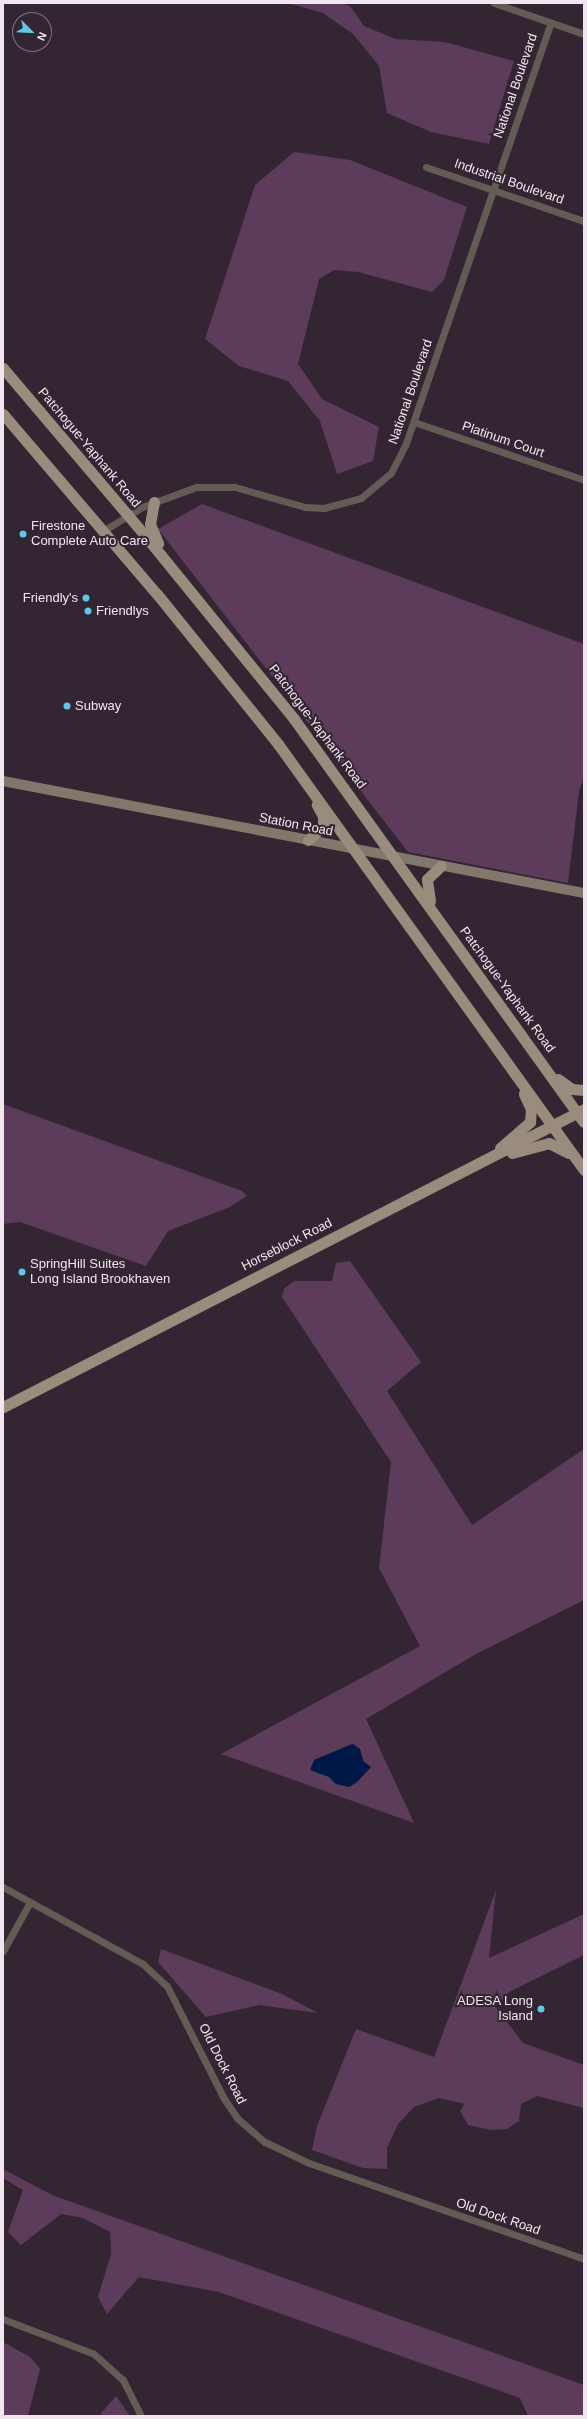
<!DOCTYPE html>
<html>
<head>
<meta charset="utf-8">
<style>
  body { margin:0 }
  #map { position:relative; width:587px; height:2419px; overflow:hidden; background:#342532; font-family:Helvetica,sans-serif }
  div>[style] { position:absolute }
  .green>* { inset:0; background:#5c3c5a }
  .water>* { inset:0; background:#001847 }
  .street>* { height:7px; margin:-3.5px; padding:0 3.5px; transform-origin:3.5px; border-radius:3.5px; background:#625c54 }
  .secondary>* { height:10px; margin:-5px; padding:0 5px; transform-origin:5px; border-radius:5px; background:#81776b }
  .primary>* { height:11px; margin:-5.5px; padding:0 5.5px; transform-origin:5.5px; border-radius:5.5px; background:#998c7c }
  .dots>* { width:11px; height:11px; translate:-50% -50%; box-sizing:border-box; border:2px solid #342532; border-radius:50% }
  span { translate:-50% -50%; white-space:nowrap; text-align:center; line-height:1.15; -webkit-text-stroke:4px #342532; paint-order:stroke }
  .street-label { font-size:13px; color:#f0e6ef }
  .poi-label { font-size:13px; color:#f0e6ef }
  .left { translate:0 -50%; text-align:left }
  .right { translate:-100% -50%; text-align:right }
  .frame { position:absolute; inset:0; border:4px solid #f0e6ef; pointer-events:none }
  .north { position:absolute; left:12px; top:12px; width:40px; height:40px; box-sizing:border-box; background:#342532; border:1px solid #7f727e; border-radius:50%; rotate:114deg; font-size:11px; font-weight:700; line-height:16px; text-align:center; color:#f0e6ef }
  .north::after { content:''; display:block; margin:auto; width:14px; height:18px; background:#5cc7e7; clip-path:polygon(50% 0,100% 100%,50% 72%,0 100%) }
</style>
</head>
<body>
<div id="map">
  <div class="green">
    <i style="clip-path:polygon(288px 3px,341px 3px,350px 6px,364px 26px,396px 39px,445px 42px,514px 61px,489px 144px,431px 132px,387px 113px,379px 66px,353px 34px,323px 13px)"></i>
    <i style="clip-path:polygon(294px 152px,350px 160px,467px 207px,444px 280px,432px 292px,358px 272px,334px 270px,319px 279px,298px 364px,322px 399px,379px 427px,373px 461px,337px 474px,320px 421px,288px 381px,239px 366px,205px 339px,255px 185px)"></i>
    <i style="clip-path:polygon(202px 504px,584px 644px,584px 776px,579px 791px,568px 883px,408px 852px,158px 529px)"></i>
    <i style="clip-path:polygon(3px 1104px,242px 1191px,247px 1196px,230px 1207px,168px 1231px,146px 1266px,20px 1222px,3px 1224px)"></i>
    <i style="clip-path:polygon(evenodd,350px 1261px,421px 1362px,387px 1391px,472px 1525px,584px 1449px,584px 1600px,476px 1654px,366px 1719px,414px 1823px,221px 1754px,420px 1646px,379px 1568px,391px 1462px,282px 1297px,284px 1289px,294px 1281px,332px 1281px,336px 1263px,350px 1261px,352px 1744px,360px 1749px,366px 1772px,356px 1783px,336px 1784px,314px 1760px,352px 1744px)"></i>
    <i style="clip-path:polygon(496px 1890px,489px 1958px,584px 1914px,584px 1955px,509px 1992px,495px 2006px,523px 2043px,584px 2065px,584px 2108px,537px 2096px,521px 2104px,519px 2121px,507px 2129px,491px 2130px,468px 2125px,460px 2111px,465px 2104px,439px 2098px,414px 2107px,398px 2124px,387px 2148px,387px 2169px,363px 2168px,312px 2150px,317px 2126px,356px 2029px,434px 2057px)"></i>
    <i style="clip-path:polygon(161px 1949px,282px 1994px,318px 2013px,259px 2005px,206px 2017px,158px 1962px)"></i>
    <i style="clip-path:polygon(3px 2169px,52px 2195px,584px 2385px,584px 2416px,528px 2416px,520px 2398px,219px 2292px,139px 2277px,107px 2314px,98px 2297px,111px 2254px,110px 2232px,83px 2218px,61px 2214px,21px 2245px,8px 2232px,23px 2190px,3px 2178px)"></i>
    <i style="clip-path:polygon(3px 2342px,30px 2357px,40px 2369px,28px 2416px,3px 2416px)"></i>
    <i style="clip-path:polygon(116px 2396px,130px 2416px,101px 2416px,101px 2413px)"></i>
  </div>
  <div class="water">
    <i style="clip-path:polygon(353px 1744px,360px 1749px,363px 1761px,371px 1767px,356px 1783px,349px 1787px,336px 1784px,329px 1777px,310px 1770px,314px 1760px)"></i>
  </div>
  <div class="street">
    <i style="left:494px;top:3px;width:95px;rotate:19deg"></i>
    <i style="left:426px;top:167px;width:167px;rotate:18.9deg"></i>
    <i style="left:414px;top:422px;width:180px;rotate:18.8deg"></i>
    <i style="left:103px;top:531px;width:46px;rotate:-31.6deg"></i>
    <i style="left:142px;top:507px;width:58px;rotate:-20.3deg"></i>
    <i style="left:196px;top:487px;width:39px"></i>
    <i style="left:235px;top:487px;width:73px;rotate:15.9deg"></i>
    <i style="left:305px;top:507px;width:19px;rotate:3deg"></i>
    <i style="left:324px;top:508px;width:38px;rotate:-15deg"></i>
    <i style="left:361px;top:498px;width:39px;rotate:-40deg"></i>
    <i style="left:391px;top:473px;width:30px;rotate:-63deg"></i>
    <i style="left:405px;top:446px;width:448px;rotate:-71deg"></i>
    <i style="left:3px;top:1887px;width:160px;rotate:28.8deg"></i>
    <i style="left:143px;top:1964px;width:33px;rotate:43deg"></i>
    <i style="left:167px;top:1986px;width:124px;rotate:63.2deg"></i>
    <i style="left:223px;top:2097px;width:25px;rotate:56deg"></i>
    <i style="left:237px;top:2118px;width:37px;rotate:41deg"></i>
    <i style="left:265px;top:2142px;width:49px;rotate:25.5deg"></i>
    <i style="left:309px;top:2163px;width:291px;rotate:19.2deg"></i>
    <i style="left:3px;top:1951px;width:56px;rotate:-61.1deg"></i>
    <i style="left:3px;top:2319px;width:97px;rotate:21deg"></i>
    <i style="left:94px;top:2354px;width:39px;rotate:42deg"></i>
    <i style="left:123px;top:2380px;width:40px;rotate:63.4deg"></i>
  </div>
  <div class="secondary">
    <i style="left:3px;top:781px;width:592px;rotate:10.91deg"></i>
  </div>
  <div class="primary">
    <i style="left:3px;top:368px;width:216px;rotate:49.7deg"></i>
    <i style="left:143px;top:533px;width:240px;rotate:50.9deg"></i>
    <i style="left:294px;top:719px;width:496px;rotate:54.3deg"></i>
    <i style="left:3px;top:414px;width:237px;rotate:49.5deg"></i>
    <i style="left:157px;top:594px;width:193px;rotate:51.1deg"></i>
    <i style="left:278px;top:744px;width:525px;rotate:54.31deg"></i>
    <i style="left:154px;top:502px;width:22px;rotate:100deg"></i>
    <i style="left:150px;top:524px;width:21px;rotate:67deg"></i>
    <i style="left:308px;top:840px;width:21px;rotate:-43deg"></i>
    <i style="left:323px;top:826px;width:10px;rotate:-90deg"></i>
    <i style="left:323px;top:816px;width:13px;rotate:-119deg"></i>
    <i style="left:430px;top:901px;width:22px;rotate:-98deg"></i>
    <i style="left:427px;top:879px;width:19px;rotate:-43deg"></i>
    <i style="left:558px;top:1079px;width:17px;rotate:36deg"></i>
    <i style="left:572px;top:1089px;width:12px;rotate:5deg"></i>
    <i style="left:500px;top:1148px;width:40px;rotate:-41deg"></i>
    <i style="left:530px;top:1122px;width:13px;rotate:-86deg"></i>
    <i style="left:531px;top:1109px;width:17px;rotate:-115deg"></i>
    <i style="left:512px;top:1153px;width:38px;rotate:-15deg"></i>
    <i style="left:549px;top:1143px;width:22px;rotate:27deg"></i>
    <i style="left:3px;top:1407px;width:653px;rotate:-27.15deg"></i>
  </div>
  <div class="dots">
    <i style="left:23px;top:534px;background:#5cc7e7"></i>
    <i style="left:86px;top:598px;background:#5cc7e7"></i>
    <i style="left:88px;top:611px;background:#5cc7e7"></i>
    <i style="left:67px;top:706px;background:#5cc7e7"></i>
    <i style="left:22px;top:1272px;background:#5cc7e7"></i>
    <i style="left:541px;top:2009px;background:#5cc7e7"></i>
  </div>
  <div class="street-label">
    <span style="left:516px;top:86px;rotate:-71deg">National Boulevard</span>
    <span style="left:509px;top:182px;rotate:19deg">Industrial Boulevard</span>
    <span style="left:411px;top:392px;rotate:-71deg">National Boulevard</span>
    <span style="left:503px;top:440px;rotate:19deg">Platinum Court</span>
    <span style="left:89px;top:448px;rotate:50deg">Patchogue-Yaphank Road</span>
    <span style="left:317px;top:727px;rotate:53deg">Patchogue-Yaphank Road</span>
    <span style="left:296px;top:825px;rotate:11deg">Station Road</span>
    <span style="left:507px;top:990px;rotate:54deg">Patchogue-Yaphank Road</span>
    <span style="left:287px;top:1245px;rotate:-27deg">Horseblock Road</span>
    <span style="left:222px;top:2064px;rotate:63deg">Old Dock Road</span>
    <span style="left:498px;top:2217px;rotate:19deg">Old Dock Road</span>
  </div>
  <div class="poi-label">
    <span class="left" style="left:31px;top:534px">Firestone<br>Complete Auto Care</span>
    <span class="right" style="left:78px;top:598px">Friendly's</span>
    <span class="left" style="left:96px;top:611px">Friendlys</span>
    <span class="left" style="left:75px;top:706px">Subway</span>
    <span class="left" style="left:30px;top:1272px">SpringHill Suites<br>Long Island Brookhaven</span>
    <span class="right" style="left:533px;top:2009px">ADESA Long<br>Island</span>
  </div>
  <div class="frame"></div>
  <div class="north">N</div>
</div>
</body>
</html>
